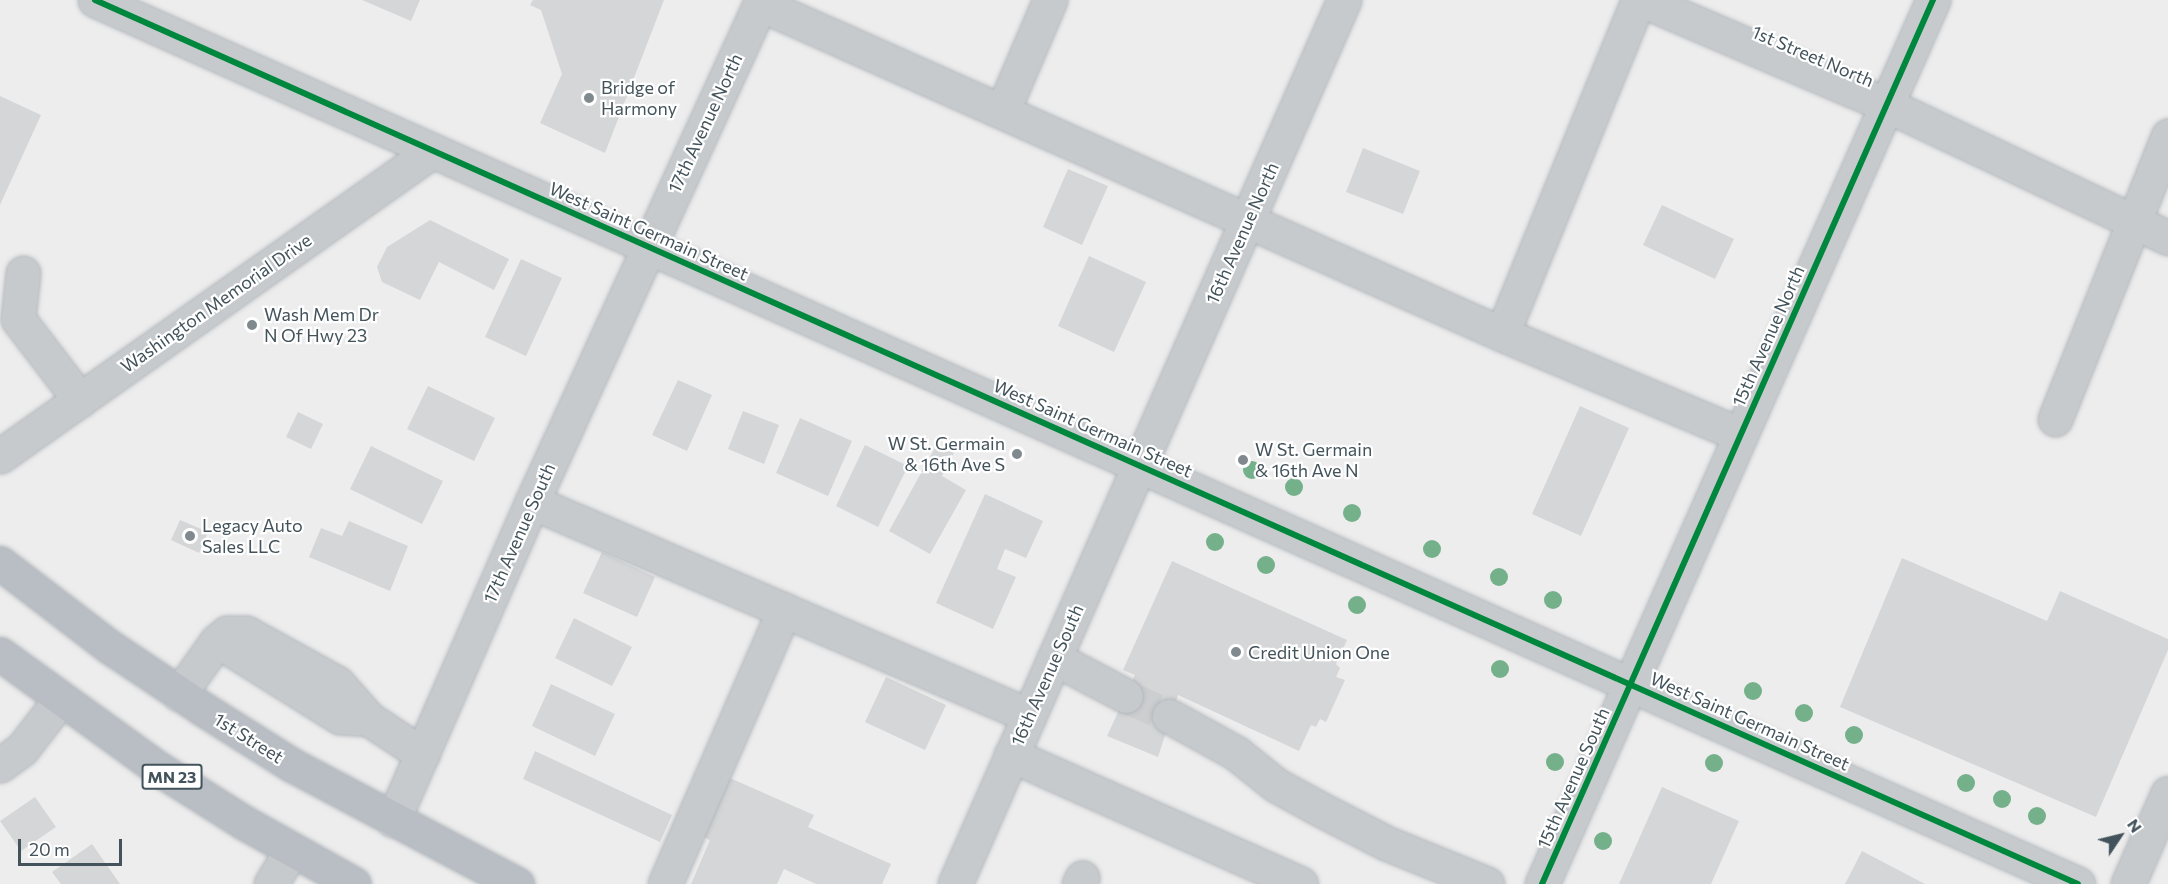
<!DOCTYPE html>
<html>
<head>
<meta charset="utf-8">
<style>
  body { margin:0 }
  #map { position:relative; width:2168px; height:884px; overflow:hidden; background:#eeeded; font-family:Commissioner,sans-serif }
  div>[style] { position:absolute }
  .building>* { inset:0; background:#d5d6d7 }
  .minor-tunnel>* { height:33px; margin-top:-16.5px; transform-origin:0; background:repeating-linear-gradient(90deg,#ccced0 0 33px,transparent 0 49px) }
  .roads { filter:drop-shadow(0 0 2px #b2b8bd) drop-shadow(0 0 2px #b2b8bd) }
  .minor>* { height:33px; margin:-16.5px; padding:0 16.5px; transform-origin:16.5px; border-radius:16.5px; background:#c7cacc }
  .highway>* { height:33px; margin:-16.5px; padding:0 16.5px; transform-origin:16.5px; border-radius:16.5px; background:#b8bec3 }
  .cycleway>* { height:6px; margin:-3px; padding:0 3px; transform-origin:3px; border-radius:3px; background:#00873e }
  .trees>* { width:18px; height:18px; margin:-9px; border-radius:50%; background:#74b18b }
  .dots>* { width:16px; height:16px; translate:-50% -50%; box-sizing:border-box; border:3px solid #fff; border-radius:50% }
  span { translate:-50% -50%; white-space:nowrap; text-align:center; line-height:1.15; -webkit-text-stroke:4.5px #fff; paint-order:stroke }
  .shield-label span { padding:2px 4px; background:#fff; border:2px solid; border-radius:4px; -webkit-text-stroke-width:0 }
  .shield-label { font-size:16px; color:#43535b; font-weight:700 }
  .street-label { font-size:18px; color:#43535b }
  .poi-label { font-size:18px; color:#43535b }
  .left { translate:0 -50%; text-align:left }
  .right { translate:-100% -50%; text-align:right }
  .north { position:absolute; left:2090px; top:806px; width:60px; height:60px; -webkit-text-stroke:4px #fff; paint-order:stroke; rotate:55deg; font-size:16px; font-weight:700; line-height:24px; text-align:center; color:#43535b }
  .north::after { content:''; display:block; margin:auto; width:21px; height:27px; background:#43535b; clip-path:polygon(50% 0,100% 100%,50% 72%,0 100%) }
  .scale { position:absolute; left:18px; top:839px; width:104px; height:27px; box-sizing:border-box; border:3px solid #43535b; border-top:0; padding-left:8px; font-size:18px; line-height:21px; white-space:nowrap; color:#43535b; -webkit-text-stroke:4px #fff; paint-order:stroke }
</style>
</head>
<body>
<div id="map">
  <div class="building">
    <i style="clip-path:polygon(362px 0,420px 0,411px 21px)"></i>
    <i style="clip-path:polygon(533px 0,664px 0,605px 153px,540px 123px,562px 74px,541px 10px,530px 5px)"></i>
    <i style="clip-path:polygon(0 96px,41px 115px,0 205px)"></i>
    <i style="clip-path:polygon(1363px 148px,1420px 171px,1403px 214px,1346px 192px)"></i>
    <i style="clip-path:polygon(1068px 169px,1108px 186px,1082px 245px,1043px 227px)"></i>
    <i style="clip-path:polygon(1662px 205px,1734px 239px,1715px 279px,1643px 245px)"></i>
    <i style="clip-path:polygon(430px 220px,509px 259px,494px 290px,439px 262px,420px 300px,382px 282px,377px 267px,387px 247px)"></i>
    <i style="clip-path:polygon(1089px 256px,1146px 282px,1114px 352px,1058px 326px)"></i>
    <i style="clip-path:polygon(521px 259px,562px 278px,526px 356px,485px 337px)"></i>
    <i style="clip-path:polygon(678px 380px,712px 395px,687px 451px,652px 435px)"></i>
    <i style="clip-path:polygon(428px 386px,495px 418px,474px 461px,407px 429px)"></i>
    <i style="clip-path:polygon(1580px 406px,1629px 428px,1581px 536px,1532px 514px)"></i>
    <i style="clip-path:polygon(743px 411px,779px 425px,764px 464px,728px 449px)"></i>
    <i style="clip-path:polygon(298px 412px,323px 424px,311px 449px,286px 437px)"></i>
    <i style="clip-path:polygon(800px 418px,852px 441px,828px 496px,776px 473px)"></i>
    <i style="clip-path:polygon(937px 444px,954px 453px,942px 476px,966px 490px,930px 554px,889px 531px)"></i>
    <i style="clip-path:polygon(865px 445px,908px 466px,878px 527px,836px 506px)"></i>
    <i style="clip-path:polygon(371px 446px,443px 481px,422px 524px,350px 489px)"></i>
    <i style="clip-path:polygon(985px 494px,1043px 521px,1026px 558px,1005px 549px,997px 569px,1016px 577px,993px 629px,936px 603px)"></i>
    <i style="clip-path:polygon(180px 520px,208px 532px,199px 553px,171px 540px)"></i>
    <i style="clip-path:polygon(349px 521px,408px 546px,390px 591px,309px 557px,321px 528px,342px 536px)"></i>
    <i style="clip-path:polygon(602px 552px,655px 577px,637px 617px,583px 593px)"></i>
    <i style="clip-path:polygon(1902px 558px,2047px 621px,2060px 591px,2168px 639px,2168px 650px,2096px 817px,1840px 707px)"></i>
    <i style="clip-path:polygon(1172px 561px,1347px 640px,1336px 664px,1340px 668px,1336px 677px,1345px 680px,1326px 722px,1320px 719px,1316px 727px,1311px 725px,1299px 751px,1178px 695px,1158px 757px,1107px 736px,1135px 675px,1123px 670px)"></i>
    <i style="clip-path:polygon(574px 618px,632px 647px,612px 686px,555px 658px)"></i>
    <i style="clip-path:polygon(886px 677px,946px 705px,925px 750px,865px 722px)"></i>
    <i style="clip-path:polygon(551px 684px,615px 714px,595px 756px,532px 726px)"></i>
    <i style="clip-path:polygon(535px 751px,672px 815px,660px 842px,523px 779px)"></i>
    <i style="clip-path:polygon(723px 775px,814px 815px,808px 827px,891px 864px,882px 884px,816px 884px,784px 869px,777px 884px,691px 884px,710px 840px,697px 834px)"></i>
    <i style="clip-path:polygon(1662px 787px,1739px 821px,1711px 884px,1619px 884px)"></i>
    <i style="clip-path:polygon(35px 797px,56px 827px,21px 851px,0 821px)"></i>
    <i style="clip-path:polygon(92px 844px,120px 884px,61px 884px,52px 872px)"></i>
    <i style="clip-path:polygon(1862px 851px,1925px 884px,1845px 884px)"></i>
  </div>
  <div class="minor-tunnel">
    <i style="left:1126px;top:696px;width:47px;rotate:24.9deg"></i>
  </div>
  <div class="roads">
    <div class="minor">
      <i style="left:95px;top:0;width:2171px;rotate:24.03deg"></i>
      <i style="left:1642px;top:0;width:267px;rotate:23.2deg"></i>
      <i style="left:1887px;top:105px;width:311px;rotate:25.3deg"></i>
      <i style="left:760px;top:4px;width:812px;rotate:23.98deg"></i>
      <i style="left:1502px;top:334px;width:259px;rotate:22.9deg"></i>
      <i style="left:1003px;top:110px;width:120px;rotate:-66.9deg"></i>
      <i style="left:23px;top:273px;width:46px;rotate:96.2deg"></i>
      <i style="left:18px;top:319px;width:102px;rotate:52.6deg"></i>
      <i style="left:1502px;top:334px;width:361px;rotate:-67.8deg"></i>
      <i style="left:2055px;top:419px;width:305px;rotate:-68.2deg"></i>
      <i style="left:0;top:456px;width:529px;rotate:-35.22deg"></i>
      <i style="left:532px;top:502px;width:540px;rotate:23.24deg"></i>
      <i style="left:223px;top:644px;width:138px;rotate:32deg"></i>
      <i style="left:340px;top:717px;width:29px;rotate:4deg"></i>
      <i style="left:1054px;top:658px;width:81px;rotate:27.8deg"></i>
      <i style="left:179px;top:694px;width:65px;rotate:-54.4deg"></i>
      <i style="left:217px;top:641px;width:13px;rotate:-39deg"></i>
      <i style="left:227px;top:633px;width:19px"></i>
      <i style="left:246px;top:633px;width:104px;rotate:28.8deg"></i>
      <i style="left:337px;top:683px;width:48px;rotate:48.4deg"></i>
      <i style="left:369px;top:719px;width:64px;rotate:33.4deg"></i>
      <i style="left:1169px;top:716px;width:77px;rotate:28.9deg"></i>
      <i style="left:1236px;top:753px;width:51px;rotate:38.7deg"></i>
      <i style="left:1276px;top:785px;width:48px;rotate:28.7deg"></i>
      <i style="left:1318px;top:808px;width:76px;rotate:27.2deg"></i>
      <i style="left:1386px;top:843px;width:109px;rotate:22.1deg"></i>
      <i style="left:1011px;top:755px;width:317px;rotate:24deg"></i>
      <i style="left:0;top:765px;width:27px;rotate:-36deg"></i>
      <i style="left:22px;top:749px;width:62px;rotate:-52.2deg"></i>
      <i style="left:393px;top:820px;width:347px;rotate:-66.4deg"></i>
      <i style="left:532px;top:502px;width:552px;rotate:-65.38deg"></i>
      <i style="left:271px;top:884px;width:39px;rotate:-59deg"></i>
      <i style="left:665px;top:884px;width:299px;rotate:-66.5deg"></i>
      <i style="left:955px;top:884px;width:966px;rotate:-66.25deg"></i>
      <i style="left:1079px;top:884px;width:7px;rotate:-63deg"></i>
      <i style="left:1542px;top:884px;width:967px;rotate:-66.14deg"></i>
      <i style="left:2128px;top:884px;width:99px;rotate:-66.3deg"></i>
    </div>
    <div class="highway">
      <i style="left:0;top:563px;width:138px;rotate:37.4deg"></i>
      <i style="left:110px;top:647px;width:112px;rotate:33.7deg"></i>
      <i style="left:203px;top:709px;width:105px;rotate:32.2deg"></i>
      <i style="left:292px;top:765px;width:255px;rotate:27.9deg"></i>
      <i style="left:0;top:654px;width:193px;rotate:35.9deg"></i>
      <i style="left:156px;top:767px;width:103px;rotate:32.3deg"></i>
      <i style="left:243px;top:822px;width:127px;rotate:29.2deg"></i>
    </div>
  </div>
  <div class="cycleway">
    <i style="left:95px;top:0;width:2171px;rotate:24.03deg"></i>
    <i style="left:1542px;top:884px;width:967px;rotate:-66.14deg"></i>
  </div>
  <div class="trees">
    <i style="left:1252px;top:470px"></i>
    <i style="left:1294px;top:487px"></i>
    <i style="left:1352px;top:513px"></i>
    <i style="left:1215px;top:542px"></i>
    <i style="left:1432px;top:549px"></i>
    <i style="left:1266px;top:565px"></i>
    <i style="left:1499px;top:577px"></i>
    <i style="left:1553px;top:600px"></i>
    <i style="left:1357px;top:605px"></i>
    <i style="left:1500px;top:669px"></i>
    <i style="left:1753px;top:691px"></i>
    <i style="left:1804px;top:713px"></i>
    <i style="left:1854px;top:735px"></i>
    <i style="left:1555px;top:762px"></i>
    <i style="left:1714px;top:763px"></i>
    <i style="left:1966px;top:783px"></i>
    <i style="left:2002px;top:799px"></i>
    <i style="left:2037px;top:816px"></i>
    <i style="left:1603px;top:841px"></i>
  </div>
  <div class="dots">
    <i style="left:589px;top:98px;background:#7f898e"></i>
    <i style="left:252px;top:325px;background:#7f898e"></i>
    <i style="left:1017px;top:454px;background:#7f898e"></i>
    <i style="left:1243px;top:460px;background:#7f898e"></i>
    <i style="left:190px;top:536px;background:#7f898e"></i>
    <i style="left:1236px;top:652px;background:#7f898e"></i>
  </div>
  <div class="shield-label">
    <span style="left:172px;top:777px">MN 23</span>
  </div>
  <div class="street-label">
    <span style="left:1813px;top:56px;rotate:23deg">1st Street North</span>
    <span style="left:705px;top:123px;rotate:-65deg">17th Avenue North</span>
    <span style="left:649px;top:231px;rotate:24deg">West Saint Germain Street</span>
    <span style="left:1242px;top:233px;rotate:-66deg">16th Avenue North</span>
    <span style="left:216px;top:303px;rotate:-35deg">Washington Memorial Drive</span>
    <span style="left:1768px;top:336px;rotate:-66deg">15th Avenue North</span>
    <span style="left:1093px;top:428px;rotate:24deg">West Saint Germain Street</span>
    <span style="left:519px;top:533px;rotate:-66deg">17th Avenue South</span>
    <span style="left:1047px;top:675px;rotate:-66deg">16th Avenue South</span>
    <span style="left:1750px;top:721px;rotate:24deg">West Saint Germain Street</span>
    <span style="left:249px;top:738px;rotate:32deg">1st Street</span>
    <span style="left:1573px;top:778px;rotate:-66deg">15th Avenue South</span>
  </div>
  <div class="poi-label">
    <span class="left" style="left:601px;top:98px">Bridge of<br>Harmony</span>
    <span class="left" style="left:264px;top:325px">Wash Mem Dr<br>N Of Hwy 23</span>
    <span class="right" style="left:1005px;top:454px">W St. Germain<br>&amp; 16th Ave S</span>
    <span class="left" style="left:1255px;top:460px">W St. Germain<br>&amp; 16th Ave N</span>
    <span class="left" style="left:202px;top:536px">Legacy Auto<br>Sales LLC</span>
    <span class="left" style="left:1248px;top:652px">Credit Union One</span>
  </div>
  <div class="north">N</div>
  <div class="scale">20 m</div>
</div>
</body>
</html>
